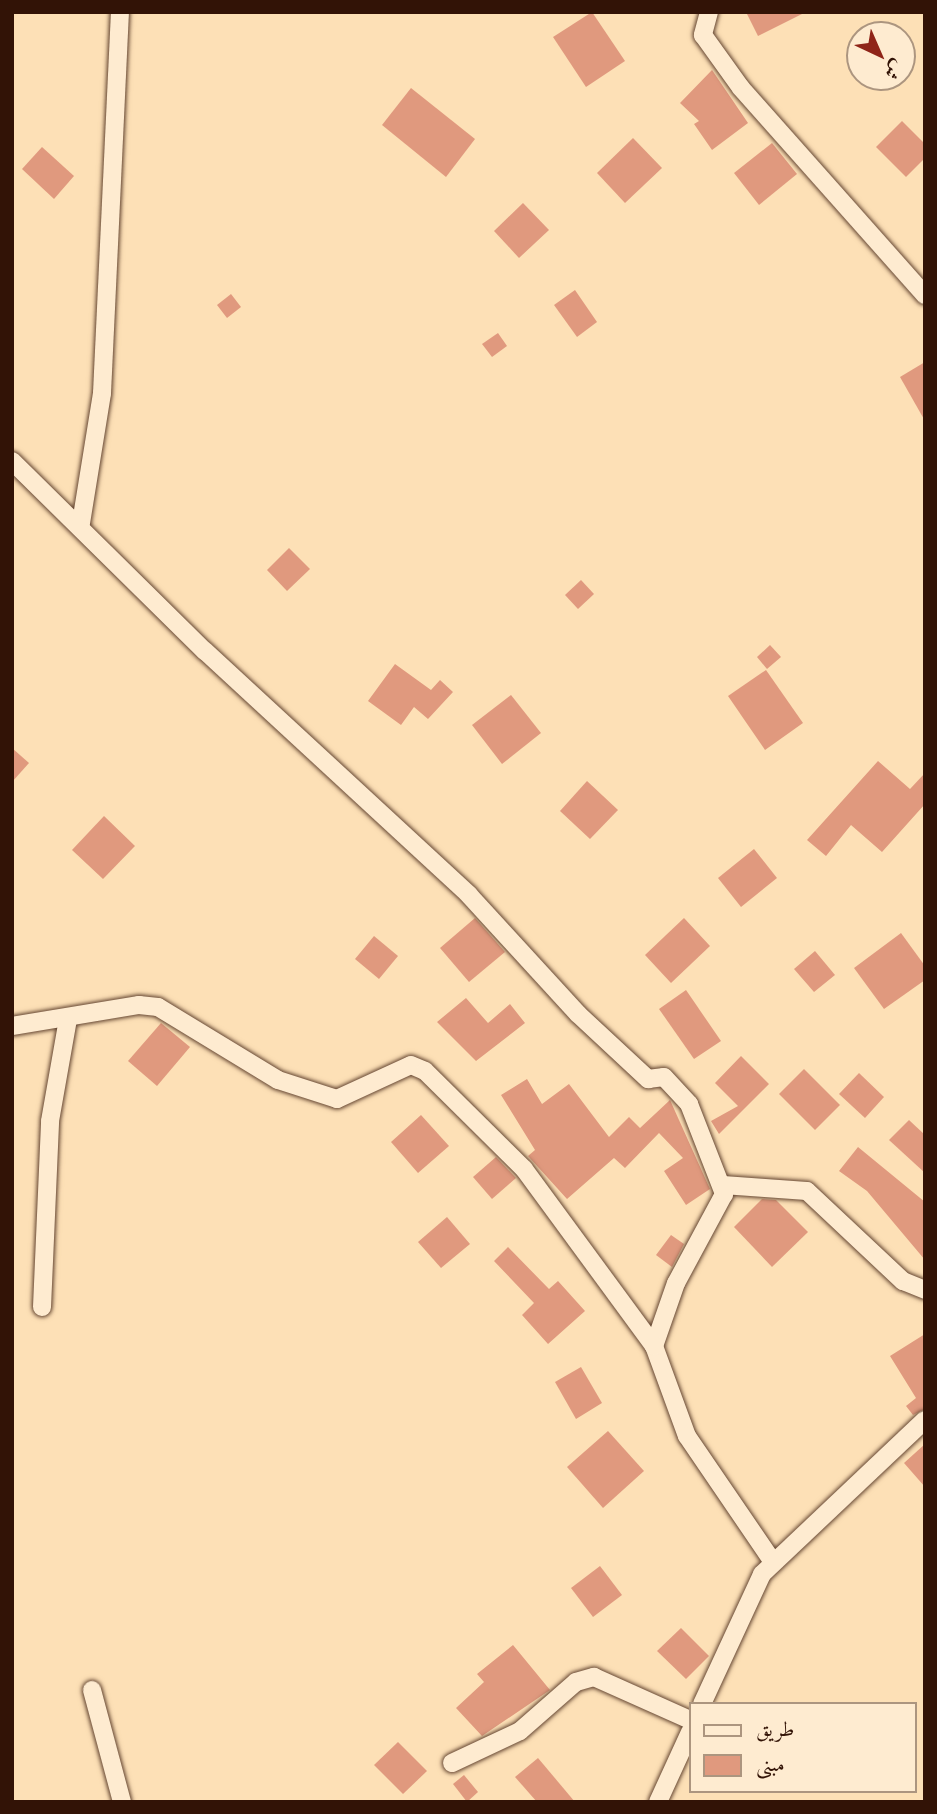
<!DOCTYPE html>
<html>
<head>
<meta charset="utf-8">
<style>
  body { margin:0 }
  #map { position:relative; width:937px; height:1814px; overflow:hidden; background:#fde0b6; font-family:"Libre Caslon Text",Amiri,serif }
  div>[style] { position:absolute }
  .building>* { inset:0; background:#e0997e }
  .roads { filter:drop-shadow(0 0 2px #654632) drop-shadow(0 0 2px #654632) }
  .minor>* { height:18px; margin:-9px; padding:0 9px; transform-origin:9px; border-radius:9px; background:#feebd0 }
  span { translate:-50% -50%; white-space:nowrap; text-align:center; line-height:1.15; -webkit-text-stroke:6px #feebd0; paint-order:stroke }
  .frame { position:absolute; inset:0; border:14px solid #321306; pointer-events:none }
  .legend { position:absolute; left:689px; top:1702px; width:228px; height:91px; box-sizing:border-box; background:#feebd0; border:2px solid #ac957f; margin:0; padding:9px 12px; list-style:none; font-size:21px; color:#321306 }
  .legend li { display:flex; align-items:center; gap:14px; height:35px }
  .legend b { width:35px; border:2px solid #ac957f }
  .north { position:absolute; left:846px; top:21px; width:70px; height:70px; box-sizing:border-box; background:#feebd0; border:2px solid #ac957f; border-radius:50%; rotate:136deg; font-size:19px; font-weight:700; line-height:28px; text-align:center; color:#321306 }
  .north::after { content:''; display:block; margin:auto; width:24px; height:32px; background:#8f2418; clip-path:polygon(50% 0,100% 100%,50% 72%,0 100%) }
</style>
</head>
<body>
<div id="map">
  <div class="building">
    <i style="clip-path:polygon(592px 12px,625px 61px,586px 87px,553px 37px)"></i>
    <i style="clip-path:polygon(746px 12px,806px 12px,758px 36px)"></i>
    <i style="clip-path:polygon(712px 70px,748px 123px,712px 150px,694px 124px,699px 121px,680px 103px)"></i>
    <i style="clip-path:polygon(411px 88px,475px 139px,446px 177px,382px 125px)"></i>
    <i style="clip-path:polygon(902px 121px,925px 144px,925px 158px,906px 177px,876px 147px)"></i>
    <i style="clip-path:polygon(633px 138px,662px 168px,625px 203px,597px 173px)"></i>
    <i style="clip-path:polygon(772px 143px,797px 174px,759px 205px,734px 173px)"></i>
    <i style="clip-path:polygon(42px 147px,74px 176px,54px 199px,22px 169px)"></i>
    <i style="clip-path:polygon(523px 203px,549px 230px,519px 258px,494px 231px)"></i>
    <i style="clip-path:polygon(575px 290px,597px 322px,577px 337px,554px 305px)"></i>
    <i style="clip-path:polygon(231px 294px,241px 307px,227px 318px,217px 305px)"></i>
    <i style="clip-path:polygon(498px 333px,507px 346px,492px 357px,482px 344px)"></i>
    <i style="clip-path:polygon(925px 362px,925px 421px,900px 377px)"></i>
    <i style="clip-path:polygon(289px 548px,310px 569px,287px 591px,267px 570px)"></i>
    <i style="clip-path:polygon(581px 580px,594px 594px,578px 609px,565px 595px)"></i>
    <i style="clip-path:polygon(770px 645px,781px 657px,767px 669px,757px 657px)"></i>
    <i style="clip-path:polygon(395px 664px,431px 690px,440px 680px,453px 692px,428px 719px,414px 707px,401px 725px,368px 701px)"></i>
    <i style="clip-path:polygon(766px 670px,803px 723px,765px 750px,728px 696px)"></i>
    <i style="clip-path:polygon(511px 695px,541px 733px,502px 764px,472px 725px)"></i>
    <i style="clip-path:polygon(12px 748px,29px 763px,12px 782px)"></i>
    <i style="clip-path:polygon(878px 761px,910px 789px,925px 773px,925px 804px,882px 852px,851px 825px,826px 856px,807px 840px)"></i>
    <i style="clip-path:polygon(587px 781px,618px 810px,590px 839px,560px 811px)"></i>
    <i style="clip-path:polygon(104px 816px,135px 846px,103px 879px,72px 850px)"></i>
    <i style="clip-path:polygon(754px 849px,777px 878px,741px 907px,718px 878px)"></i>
    <i style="clip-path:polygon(475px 918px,505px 952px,469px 982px,440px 948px)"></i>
    <i style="clip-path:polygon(684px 918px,710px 946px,671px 983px,645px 955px)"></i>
    <i style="clip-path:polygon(901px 933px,925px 966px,925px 980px,884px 1009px,854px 968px)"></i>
    <i style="clip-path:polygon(374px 936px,398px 956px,379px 979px,355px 959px)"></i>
    <i style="clip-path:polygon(815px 951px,835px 975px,814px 992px,794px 969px)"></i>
    <i style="clip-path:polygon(686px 990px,721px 1041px,694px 1059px,659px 1009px)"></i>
    <i style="clip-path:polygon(466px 998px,488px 1023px,510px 1004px,525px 1023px,476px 1061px,437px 1022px)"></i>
    <i style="clip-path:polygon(161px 1023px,190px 1047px,157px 1086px,128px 1061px)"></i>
    <i style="clip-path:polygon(741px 1056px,769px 1084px,719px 1134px,711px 1121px,738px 1106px,715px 1083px)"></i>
    <i style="clip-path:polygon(804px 1069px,840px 1105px,815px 1130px,779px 1094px)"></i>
    <i style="clip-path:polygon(859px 1073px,884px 1097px,865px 1118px,839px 1094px)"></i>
    <i style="clip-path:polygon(527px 1079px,542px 1104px,569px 1084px,609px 1137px,629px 1117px,640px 1128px,670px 1100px,710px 1189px,686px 1205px,664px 1171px,683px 1158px,659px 1133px,625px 1168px,614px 1158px,567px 1199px,528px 1156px,535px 1150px,501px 1095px)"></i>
    <i style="clip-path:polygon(421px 1115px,449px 1146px,418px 1173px,391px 1142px)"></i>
    <i style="clip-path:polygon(909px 1120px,925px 1135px,925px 1173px,889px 1140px)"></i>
    <i style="clip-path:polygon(858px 1147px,925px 1202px,925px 1260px,867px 1191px,839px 1171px)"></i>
    <i style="clip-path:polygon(496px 1157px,516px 1178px,492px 1199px,473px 1177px)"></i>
    <i style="clip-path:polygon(762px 1199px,776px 1200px,808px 1232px,772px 1267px,734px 1227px)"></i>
    <i style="clip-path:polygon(447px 1217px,470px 1244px,441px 1268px,418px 1242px)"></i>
    <i style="clip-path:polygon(671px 1235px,684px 1244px,672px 1267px,656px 1255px)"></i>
    <i style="clip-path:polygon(508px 1247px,549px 1289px,558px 1281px,585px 1311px,548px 1344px,522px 1315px,534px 1303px,494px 1261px)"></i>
    <i style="clip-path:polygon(925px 1334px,925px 1409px,913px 1415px,906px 1406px,916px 1398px,890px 1356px)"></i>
    <i style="clip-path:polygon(581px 1367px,602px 1403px,576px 1419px,555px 1382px)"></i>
    <i style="clip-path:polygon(608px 1431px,644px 1471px,603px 1508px,567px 1467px)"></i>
    <i style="clip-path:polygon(925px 1444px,925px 1487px,904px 1463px)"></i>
    <i style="clip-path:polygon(600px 1566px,622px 1595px,593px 1617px,571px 1588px)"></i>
    <i style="clip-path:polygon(681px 1628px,709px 1656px,686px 1679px,657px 1651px)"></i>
    <i style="clip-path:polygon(513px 1645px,550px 1690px,482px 1736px,456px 1708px,484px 1682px,477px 1674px)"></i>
    <i style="clip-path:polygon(398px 1742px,427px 1771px,403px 1794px,374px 1765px)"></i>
    <i style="clip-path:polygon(538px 1758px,575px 1802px,537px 1802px,515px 1777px)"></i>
    <i style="clip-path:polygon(464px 1775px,478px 1792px,467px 1802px,453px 1784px)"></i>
  </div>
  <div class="roads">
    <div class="minor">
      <i style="left:709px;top:12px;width:24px;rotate:105deg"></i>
      <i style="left:703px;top:35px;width:65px;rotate:54.4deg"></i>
      <i style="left:741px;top:88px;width:277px;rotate:48.4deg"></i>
      <i style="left:12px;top:461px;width:271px;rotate:44.6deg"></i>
      <i style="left:205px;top:651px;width:359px;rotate:42.7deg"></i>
      <i style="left:469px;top:895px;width:161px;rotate:47.5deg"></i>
      <i style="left:578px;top:1014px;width:96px;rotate:42.9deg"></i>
      <i style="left:648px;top:1079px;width:16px;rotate:-7deg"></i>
      <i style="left:664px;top:1077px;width:37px;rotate:47deg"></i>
      <i style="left:689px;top:1104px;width:97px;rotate:68.7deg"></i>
      <i style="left:724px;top:1194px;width:101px;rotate:118.3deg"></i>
      <i style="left:676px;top:1283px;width:67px;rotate:109.2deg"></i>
      <i style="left:654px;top:1346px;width:96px;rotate:69.9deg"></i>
      <i style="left:687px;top:1436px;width:153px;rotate:55.7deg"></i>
      <i style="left:81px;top:523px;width:132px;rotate:-80.8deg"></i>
      <i style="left:102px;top:393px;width:381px;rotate:-87.3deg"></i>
      <i style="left:12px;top:1026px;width:129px;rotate:-9.4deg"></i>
      <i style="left:139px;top:1005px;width:19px;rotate:6deg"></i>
      <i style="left:158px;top:1007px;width:140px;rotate:31.3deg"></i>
      <i style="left:278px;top:1080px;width:62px;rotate:17.9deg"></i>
      <i style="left:337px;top:1099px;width:81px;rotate:-24.7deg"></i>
      <i style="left:411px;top:1065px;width:15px;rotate:23deg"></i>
      <i style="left:425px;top:1071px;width:139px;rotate:44.7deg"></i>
      <i style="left:524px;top:1169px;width:220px;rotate:53.7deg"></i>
      <i style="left:723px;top:1185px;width:84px;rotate:4.1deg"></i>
      <i style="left:807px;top:1191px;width:132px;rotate:43.2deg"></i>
      <i style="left:903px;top:1281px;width:24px;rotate:22deg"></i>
      <i style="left:42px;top:1307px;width:186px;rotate:-87.5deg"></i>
      <i style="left:50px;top:1121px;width:104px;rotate:-80deg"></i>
      <i style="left:92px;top:1690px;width:116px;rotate:75deg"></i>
      <i style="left:702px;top:1704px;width:143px;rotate:-65.2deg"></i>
      <i style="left:762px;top:1574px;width:224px;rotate:-43.4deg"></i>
      <i style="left:452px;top:1763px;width:75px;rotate:-25.2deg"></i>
      <i style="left:520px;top:1731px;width:74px;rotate:-41.2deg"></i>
      <i style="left:576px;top:1682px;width:19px;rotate:-16deg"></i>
      <i style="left:594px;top:1677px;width:105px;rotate:24.1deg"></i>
      <i style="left:658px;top:1802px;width:77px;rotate:-65.4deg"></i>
    </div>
  </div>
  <div class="frame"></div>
  <ul class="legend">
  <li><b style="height:9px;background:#feebd0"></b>طريق</li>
  <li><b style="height:19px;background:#e0997e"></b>مبنى</li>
  </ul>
  <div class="north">ش</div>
</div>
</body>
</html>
